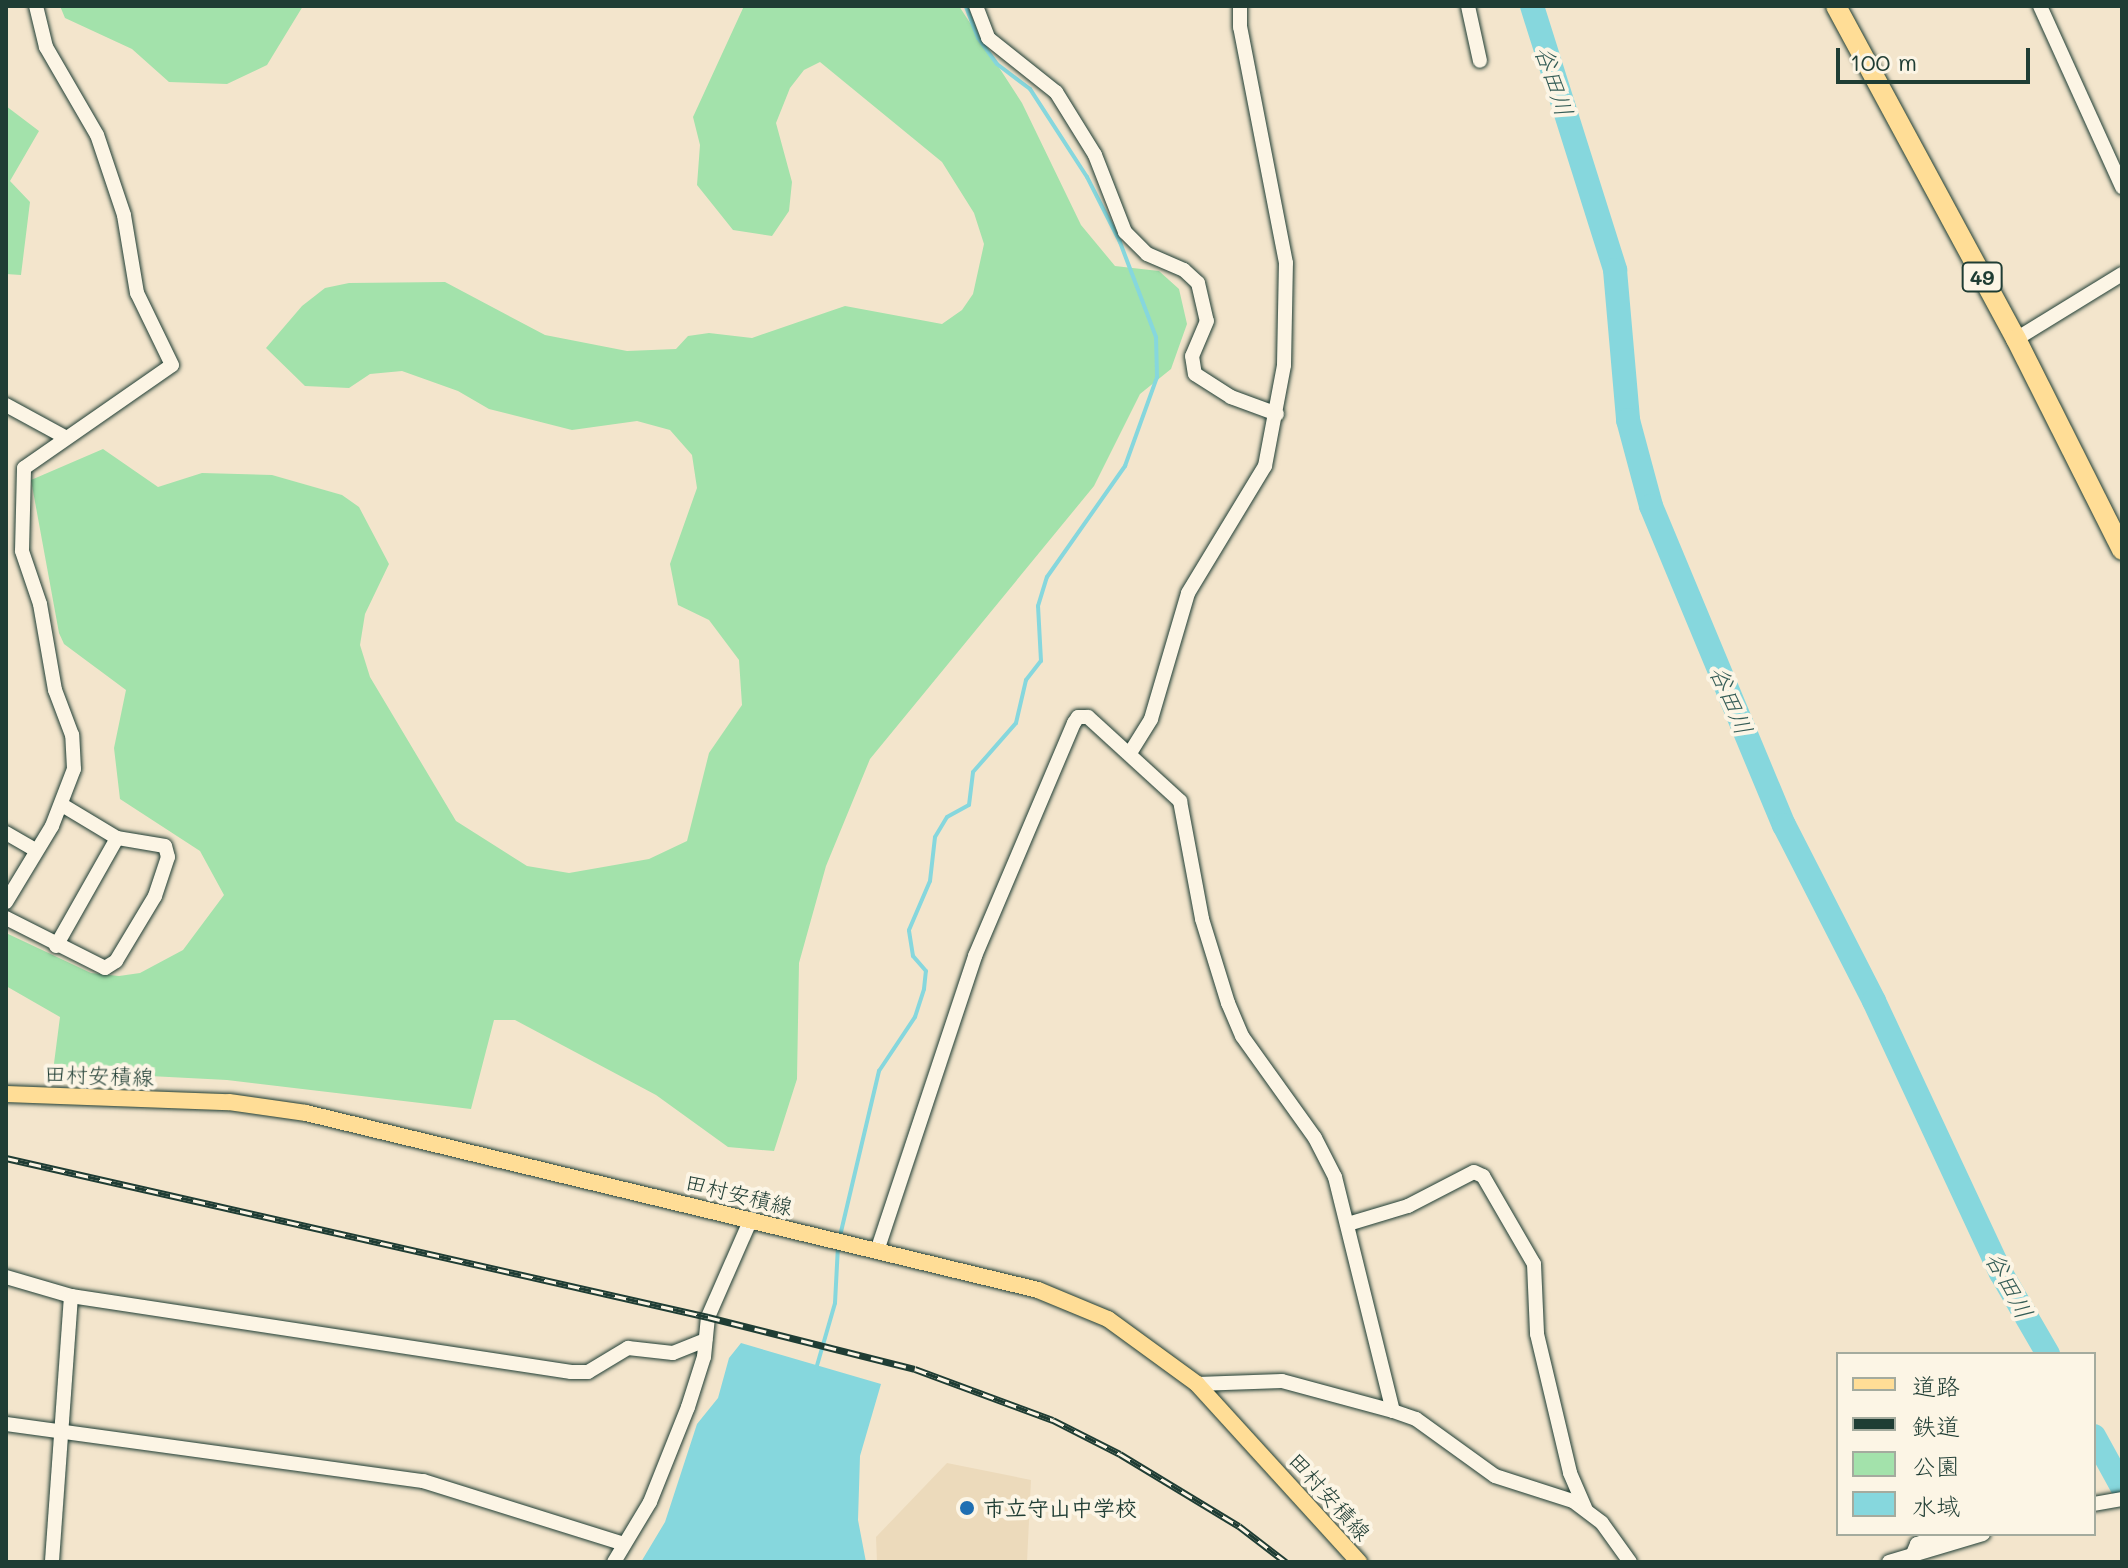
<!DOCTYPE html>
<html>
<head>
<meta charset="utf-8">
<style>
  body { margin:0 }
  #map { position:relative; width:2128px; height:1568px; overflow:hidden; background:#f3e5cc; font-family:Mali,"Klee One",sans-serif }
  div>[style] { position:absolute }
  .built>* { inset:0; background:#ecdabb }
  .green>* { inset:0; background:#a3e2ab }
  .water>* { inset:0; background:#86d7dd }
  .stream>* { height:4px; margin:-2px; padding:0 2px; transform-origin:2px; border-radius:2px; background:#86d7dd }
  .river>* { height:24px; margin:-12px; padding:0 12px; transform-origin:12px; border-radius:12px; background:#86d7dd }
  .roads { filter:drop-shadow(0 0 2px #1f3d34) drop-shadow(0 0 2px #1f3d34) }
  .minor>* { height:14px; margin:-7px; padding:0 7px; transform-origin:7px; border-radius:7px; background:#fcf5e5 }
  .major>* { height:16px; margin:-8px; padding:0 8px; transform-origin:8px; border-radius:8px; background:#ffdd96 }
  .highway>* { height:20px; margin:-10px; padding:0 10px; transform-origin:10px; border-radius:10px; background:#ffdd96 }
  .rail>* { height:7px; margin-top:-3.5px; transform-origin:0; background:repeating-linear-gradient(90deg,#fcf5e5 0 12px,#1f3d34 0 24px); box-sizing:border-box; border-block:2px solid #1f3d34 }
  .dots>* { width:22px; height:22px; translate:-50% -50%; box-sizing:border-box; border:4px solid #fcf5e5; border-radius:50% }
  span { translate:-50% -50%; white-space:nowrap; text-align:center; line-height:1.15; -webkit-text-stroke:8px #fcf5e5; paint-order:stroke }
  .shield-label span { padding:2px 6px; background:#fcf5e5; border:2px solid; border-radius:6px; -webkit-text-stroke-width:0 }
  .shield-label { font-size:20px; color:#1f3d34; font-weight:700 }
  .street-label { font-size:22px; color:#1f3d34 }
  .poi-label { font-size:22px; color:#1f3d34; font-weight:700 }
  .left { translate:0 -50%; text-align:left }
  .water-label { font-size:24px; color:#345c56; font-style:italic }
  .frame { position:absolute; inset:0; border:8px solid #1f3d34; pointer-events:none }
  .legend { position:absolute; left:1836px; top:1352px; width:260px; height:184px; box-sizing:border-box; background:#fcf5e5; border:2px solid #a4ab9e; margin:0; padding:10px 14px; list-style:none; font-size:24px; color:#1f3d34 }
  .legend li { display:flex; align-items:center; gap:16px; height:40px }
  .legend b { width:40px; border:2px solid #a4ab9e }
  .scale { position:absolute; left:1836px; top:48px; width:194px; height:36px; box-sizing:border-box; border:4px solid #1f3d34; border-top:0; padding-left:10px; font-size:24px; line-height:28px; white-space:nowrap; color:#1f3d34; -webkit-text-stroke:6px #fcf5e5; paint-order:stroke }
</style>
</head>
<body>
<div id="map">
  <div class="built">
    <i style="clip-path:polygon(947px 1463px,1031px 1480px,1027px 1562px,877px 1562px,876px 1537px)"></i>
  </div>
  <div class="green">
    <i style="clip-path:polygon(60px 6px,303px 6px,267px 65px,227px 84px,169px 82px,132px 49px,65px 18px)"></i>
    <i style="clip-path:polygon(744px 6px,959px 6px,1022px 103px,1081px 225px,1115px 266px,1159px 271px,1179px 289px,1187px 324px,1171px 369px,1140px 394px,1094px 486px,870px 759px,826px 866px,799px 963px,797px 1079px,774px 1151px,728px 1147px,656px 1095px,515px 1020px,494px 1020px,471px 1109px,227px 1080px,53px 1071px,60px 1017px,6px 986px,6px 933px,91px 973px,119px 976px,140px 973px,183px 950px,224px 895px,200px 851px,120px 799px,114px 748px,126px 690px,64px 644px,59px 633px,31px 480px,103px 449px,158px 487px,202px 473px,272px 475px,342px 495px,359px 507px,389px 564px,365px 614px,360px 645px,370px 677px,456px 821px,527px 866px,569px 873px,649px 859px,687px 841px,709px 753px,742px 705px,739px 660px,709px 620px,678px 605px,670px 564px,697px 488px,692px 455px,670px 430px,637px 421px,572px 430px,489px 409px,458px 391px,402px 371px,370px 374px,349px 388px,305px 386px,266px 348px,302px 306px,325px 288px,349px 283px,445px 282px,545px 335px,627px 351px,676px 349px,688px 336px,709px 333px,752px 338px,845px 306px,942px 324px,962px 310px,973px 294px,984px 244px,974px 213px,942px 162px,820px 62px,804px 70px,790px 88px,776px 123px,792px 182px,789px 211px,772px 236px,733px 230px,697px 185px,700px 145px,693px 117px)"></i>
    <i style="clip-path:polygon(6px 106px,39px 131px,10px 181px,30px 202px,21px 275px,6px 274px)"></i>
  </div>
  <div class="water">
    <i style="clip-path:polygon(741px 1343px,881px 1384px,860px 1456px,858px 1520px,866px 1562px,641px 1562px,665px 1522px,697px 1424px,718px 1398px,729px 1358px)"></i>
  </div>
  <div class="stream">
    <i style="left:840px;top:1236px;width:170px;rotate:-76.7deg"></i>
    <i style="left:879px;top:1071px;width:65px;rotate:-56.3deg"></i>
    <i style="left:915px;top:1017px;width:29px;rotate:-72deg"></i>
    <i style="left:924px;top:989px;width:18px;rotate:-84deg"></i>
    <i style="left:926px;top:971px;width:20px;rotate:-131deg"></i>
    <i style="left:913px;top:956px;width:26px;rotate:-99deg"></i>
    <i style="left:909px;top:930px;width:53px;rotate:-66.8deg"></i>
    <i style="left:930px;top:881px;width:44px;rotate:-83.5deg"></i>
    <i style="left:935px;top:837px;width:23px;rotate:-59deg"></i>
    <i style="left:947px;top:817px;width:25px;rotate:-29deg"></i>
    <i style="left:969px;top:805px;width:33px;rotate:-83deg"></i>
    <i style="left:973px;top:772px;width:65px;rotate:-48.7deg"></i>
    <i style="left:1016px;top:723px;width:44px;rotate:-76.9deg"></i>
    <i style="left:1026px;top:680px;width:24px;rotate:-52deg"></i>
    <i style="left:1041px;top:661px;width:55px;rotate:-93.1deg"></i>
    <i style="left:1038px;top:606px;width:30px;rotate:-73deg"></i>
    <i style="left:1047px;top:577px;width:136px;rotate:-54.9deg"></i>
    <i style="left:1125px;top:466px;width:95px;rotate:-70.2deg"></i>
    <i style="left:1157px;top:377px;width:40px;rotate:-91.4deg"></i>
    <i style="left:1156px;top:337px;width:102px;rotate:-110.8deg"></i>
    <i style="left:1120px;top:242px;width:73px;rotate:-116.9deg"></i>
    <i style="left:1087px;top:177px;width:105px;rotate:-122.9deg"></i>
    <i style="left:1030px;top:89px;width:41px;rotate:-142.9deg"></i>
    <i style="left:997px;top:64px;width:32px;rotate:-126deg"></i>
    <i style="left:978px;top:38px;width:34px;rotate:-111deg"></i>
    <i style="left:816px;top:1369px;width:69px;rotate:-73.9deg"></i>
    <i style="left:835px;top:1303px;width:58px;rotate:-87deg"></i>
  </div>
  <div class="river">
    <i style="left:1532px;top:6px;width:277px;rotate:72.5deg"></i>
    <i style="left:1615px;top:270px;width:151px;rotate:85deg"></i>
    <i style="left:1628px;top:420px;width:89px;rotate:75deg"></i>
    <i style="left:1651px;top:506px;width:346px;rotate:67.4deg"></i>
    <i style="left:1784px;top:825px;width:198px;rotate:62.9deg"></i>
    <i style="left:1874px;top:1001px;width:300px;rotate:65deg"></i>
    <i style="left:2001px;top:1273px;width:94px;rotate:59.9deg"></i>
    <i style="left:2094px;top:1436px;width:58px;rotate:61.2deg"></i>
  </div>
  <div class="roads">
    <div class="minor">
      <i style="left:976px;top:6px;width:34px;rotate:69deg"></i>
      <i style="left:988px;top:38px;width:87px;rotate:38.5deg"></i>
      <i style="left:1056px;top:92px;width:74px;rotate:58.2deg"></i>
      <i style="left:1095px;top:155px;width:83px;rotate:68.7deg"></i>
      <i style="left:1125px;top:232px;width:31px;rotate:45deg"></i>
      <i style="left:1147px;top:254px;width:40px;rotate:23.4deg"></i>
      <i style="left:1184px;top:270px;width:19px;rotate:43deg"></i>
      <i style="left:1198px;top:283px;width:39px;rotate:77deg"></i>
      <i style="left:1207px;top:321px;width:38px;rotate:113deg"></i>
      <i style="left:1192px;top:356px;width:18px;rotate:81deg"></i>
      <i style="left:1195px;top:374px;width:43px;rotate:32.6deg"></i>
      <i style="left:1231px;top:397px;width:49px;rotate:20.3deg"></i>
      <i style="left:1468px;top:6px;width:56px;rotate:77.7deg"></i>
      <i style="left:2040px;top:6px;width:199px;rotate:65.6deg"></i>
      <i style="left:2016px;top:339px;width:124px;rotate:-31.5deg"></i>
      <i style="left:6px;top:405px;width:67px;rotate:28.5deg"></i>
      <i style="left:1130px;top:753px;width:40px;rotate:-58deg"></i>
      <i style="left:1151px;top:719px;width:131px;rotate:-73.6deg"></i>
      <i style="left:1188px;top:593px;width:149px;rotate:-58.8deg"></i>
      <i style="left:1265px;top:466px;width:103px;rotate:-79.3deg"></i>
      <i style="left:1284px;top:365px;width:102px;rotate:-88.9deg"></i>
      <i style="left:1286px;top:263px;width:240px;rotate:-101deg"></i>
      <i style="left:1240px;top:27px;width:21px;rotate:-90deg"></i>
      <i style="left:6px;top:833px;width:34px;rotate:30deg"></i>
      <i style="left:6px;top:902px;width:89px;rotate:-58.8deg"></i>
      <i style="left:52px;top:826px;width:61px;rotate:-68.9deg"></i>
      <i style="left:74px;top:769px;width:34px;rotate:-93deg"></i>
      <i style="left:72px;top:735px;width:48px;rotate:-110.7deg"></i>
      <i style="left:55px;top:690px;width:87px;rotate:-99.9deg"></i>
      <i style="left:40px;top:604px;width:56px;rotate:-108.8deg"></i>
      <i style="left:22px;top:551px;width:83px;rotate:-88.6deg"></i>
      <i style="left:24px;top:468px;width:180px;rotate:-34.8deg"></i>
      <i style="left:172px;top:365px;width:80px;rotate:-115.9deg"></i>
      <i style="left:137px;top:293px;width:79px;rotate:-99.5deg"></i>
      <i style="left:124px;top:215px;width:84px;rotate:-108.6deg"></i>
      <i style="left:97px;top:135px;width:102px;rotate:-120.1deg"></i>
      <i style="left:46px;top:47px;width:42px;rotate:-103.7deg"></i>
      <i style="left:6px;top:918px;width:111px;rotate:26.8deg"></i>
      <i style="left:105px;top:968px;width:13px;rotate:-32deg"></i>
      <i style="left:116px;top:961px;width:76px;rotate:-59deg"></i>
      <i style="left:155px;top:896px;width:41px;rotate:-71.6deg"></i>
      <i style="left:168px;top:857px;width:11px;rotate:-105deg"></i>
      <i style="left:165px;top:846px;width:49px;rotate:-170.5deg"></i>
      <i style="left:117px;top:838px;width:64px;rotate:-149deg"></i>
      <i style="left:56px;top:946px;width:124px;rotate:-60.5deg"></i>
      <i style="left:1348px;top:1224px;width:63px;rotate:-16.7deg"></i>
      <i style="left:1408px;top:1206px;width:74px;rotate:-27.3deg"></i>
      <i style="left:1474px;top:1172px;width:10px;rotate:24deg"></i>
      <i style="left:1483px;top:1176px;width:102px;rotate:59.9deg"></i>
      <i style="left:1534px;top:1264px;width:70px;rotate:87.5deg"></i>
      <i style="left:1537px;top:1334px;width:143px;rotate:76.6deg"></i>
      <i style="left:1570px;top:1473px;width:40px;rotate:66.6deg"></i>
      <i style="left:877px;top:1251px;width:311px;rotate:-71.6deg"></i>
      <i style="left:975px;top:956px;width:253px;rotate:-67deg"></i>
      <i style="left:1074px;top:723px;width:7px;rotate:-56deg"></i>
      <i style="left:1078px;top:717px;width:10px"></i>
      <i style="left:1088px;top:717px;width:125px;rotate:42.4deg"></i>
      <i style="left:1180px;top:801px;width:120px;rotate:79.4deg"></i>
      <i style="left:1202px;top:919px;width:88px;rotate:72.8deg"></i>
      <i style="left:1228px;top:1003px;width:36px;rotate:67deg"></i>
      <i style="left:1242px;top:1036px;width:125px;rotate:54.4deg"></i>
      <i style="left:1315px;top:1138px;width:44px;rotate:62.9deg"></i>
      <i style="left:1335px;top:1177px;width:241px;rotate:76.1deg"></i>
      <i style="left:1393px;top:1411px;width:24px;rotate:19deg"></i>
      <i style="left:1416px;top:1419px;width:97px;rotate:35.8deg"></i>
      <i style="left:1495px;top:1476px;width:82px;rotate:17.8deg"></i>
      <i style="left:1573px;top:1501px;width:36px;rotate:37deg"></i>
      <i style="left:1602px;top:1523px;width:48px;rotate:54.3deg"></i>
      <i style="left:6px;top:1277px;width:68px;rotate:16.3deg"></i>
      <i style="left:71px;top:1296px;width:267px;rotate:94.1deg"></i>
      <i style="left:71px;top:1296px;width:506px;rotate:8.64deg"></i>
      <i style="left:571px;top:1372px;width:17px"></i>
      <i style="left:588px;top:1372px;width:47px;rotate:-31deg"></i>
      <i style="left:628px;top:1348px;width:45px;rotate:6.3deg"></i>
      <i style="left:673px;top:1353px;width:35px;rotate:-22deg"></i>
      <i style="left:1197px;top:1384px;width:85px;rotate:-2deg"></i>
      <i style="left:1282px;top:1381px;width:115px;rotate:15.1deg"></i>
      <i style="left:6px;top:1424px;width:421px;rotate:7.8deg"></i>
      <i style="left:423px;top:1481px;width:207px;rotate:17.4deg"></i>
      <i style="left:2094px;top:1504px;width:28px;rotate:-10deg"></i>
      <i style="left:1912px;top:1556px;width:13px;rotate:-67deg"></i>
      <i style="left:1917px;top:1544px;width:31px;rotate:-19deg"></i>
      <i style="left:614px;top:1562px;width:70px;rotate:-59deg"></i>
      <i style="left:650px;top:1502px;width:102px;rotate:-68.2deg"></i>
      <i style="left:688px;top:1407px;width:52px;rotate:-72.3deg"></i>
      <i style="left:704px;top:1357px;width:40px;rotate:-84.3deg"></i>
      <i style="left:708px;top:1317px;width:107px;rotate:-66.3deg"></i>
      <i style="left:1889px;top:1562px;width:98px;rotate:-16.6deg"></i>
    </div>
    <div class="major">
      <i style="left:6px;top:1094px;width:223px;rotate:2.1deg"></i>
      <i style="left:229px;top:1102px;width:78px;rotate:8.1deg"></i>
      <i style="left:306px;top:1113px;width:753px;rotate:13.59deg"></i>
      <i style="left:1038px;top:1290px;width:76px;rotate:22.5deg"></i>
      <i style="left:1108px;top:1319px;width:110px;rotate:36.1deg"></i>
      <i style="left:1197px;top:1384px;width:241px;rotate:47.7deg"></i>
    </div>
    <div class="highway">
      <i style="left:1836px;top:6px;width:379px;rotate:61.6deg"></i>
      <i style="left:2016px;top:339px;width:236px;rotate:63.3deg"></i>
    </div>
  </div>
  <div class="rail">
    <i style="left:6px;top:1158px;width:720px;rotate:12.76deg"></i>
    <i style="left:708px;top:1317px;width:213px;rotate:14.1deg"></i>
    <i style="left:915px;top:1369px;width:147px;rotate:20.3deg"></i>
    <i style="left:1053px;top:1420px;width:75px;rotate:26.9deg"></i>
    <i style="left:1120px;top:1454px;width:139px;rotate:31.2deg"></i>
    <i style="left:1239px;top:1526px;width:59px;rotate:37.5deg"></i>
  </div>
  <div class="dots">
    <i style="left:967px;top:1508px;background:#1f6fb2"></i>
  </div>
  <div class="shield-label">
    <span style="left:1982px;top:277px">49</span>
  </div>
  <div class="street-label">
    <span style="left:99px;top:1075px;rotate:2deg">田村安積線</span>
    <span style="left:739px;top:1194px;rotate:14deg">田村安積線</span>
    <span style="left:1330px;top:1496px;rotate:48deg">田村安積線</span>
  </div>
  <div class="poi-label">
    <span class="left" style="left:983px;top:1508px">市立守山中学校</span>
  </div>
  <div class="water-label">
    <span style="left:1555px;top:81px;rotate:72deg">谷田川</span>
    <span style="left:1732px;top:700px;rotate:67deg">谷田川</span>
    <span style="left:2010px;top:1285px;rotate:62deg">谷田川</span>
  </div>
  <div class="frame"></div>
  <ul class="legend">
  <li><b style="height:10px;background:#ffdd96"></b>道路</li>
  <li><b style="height:10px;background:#1f3d34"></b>鉄道</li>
  <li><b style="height:22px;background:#a3e2ab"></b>公園</li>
  <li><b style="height:22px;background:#86d7dd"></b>水域</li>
  </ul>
  <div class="scale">100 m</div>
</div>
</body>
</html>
